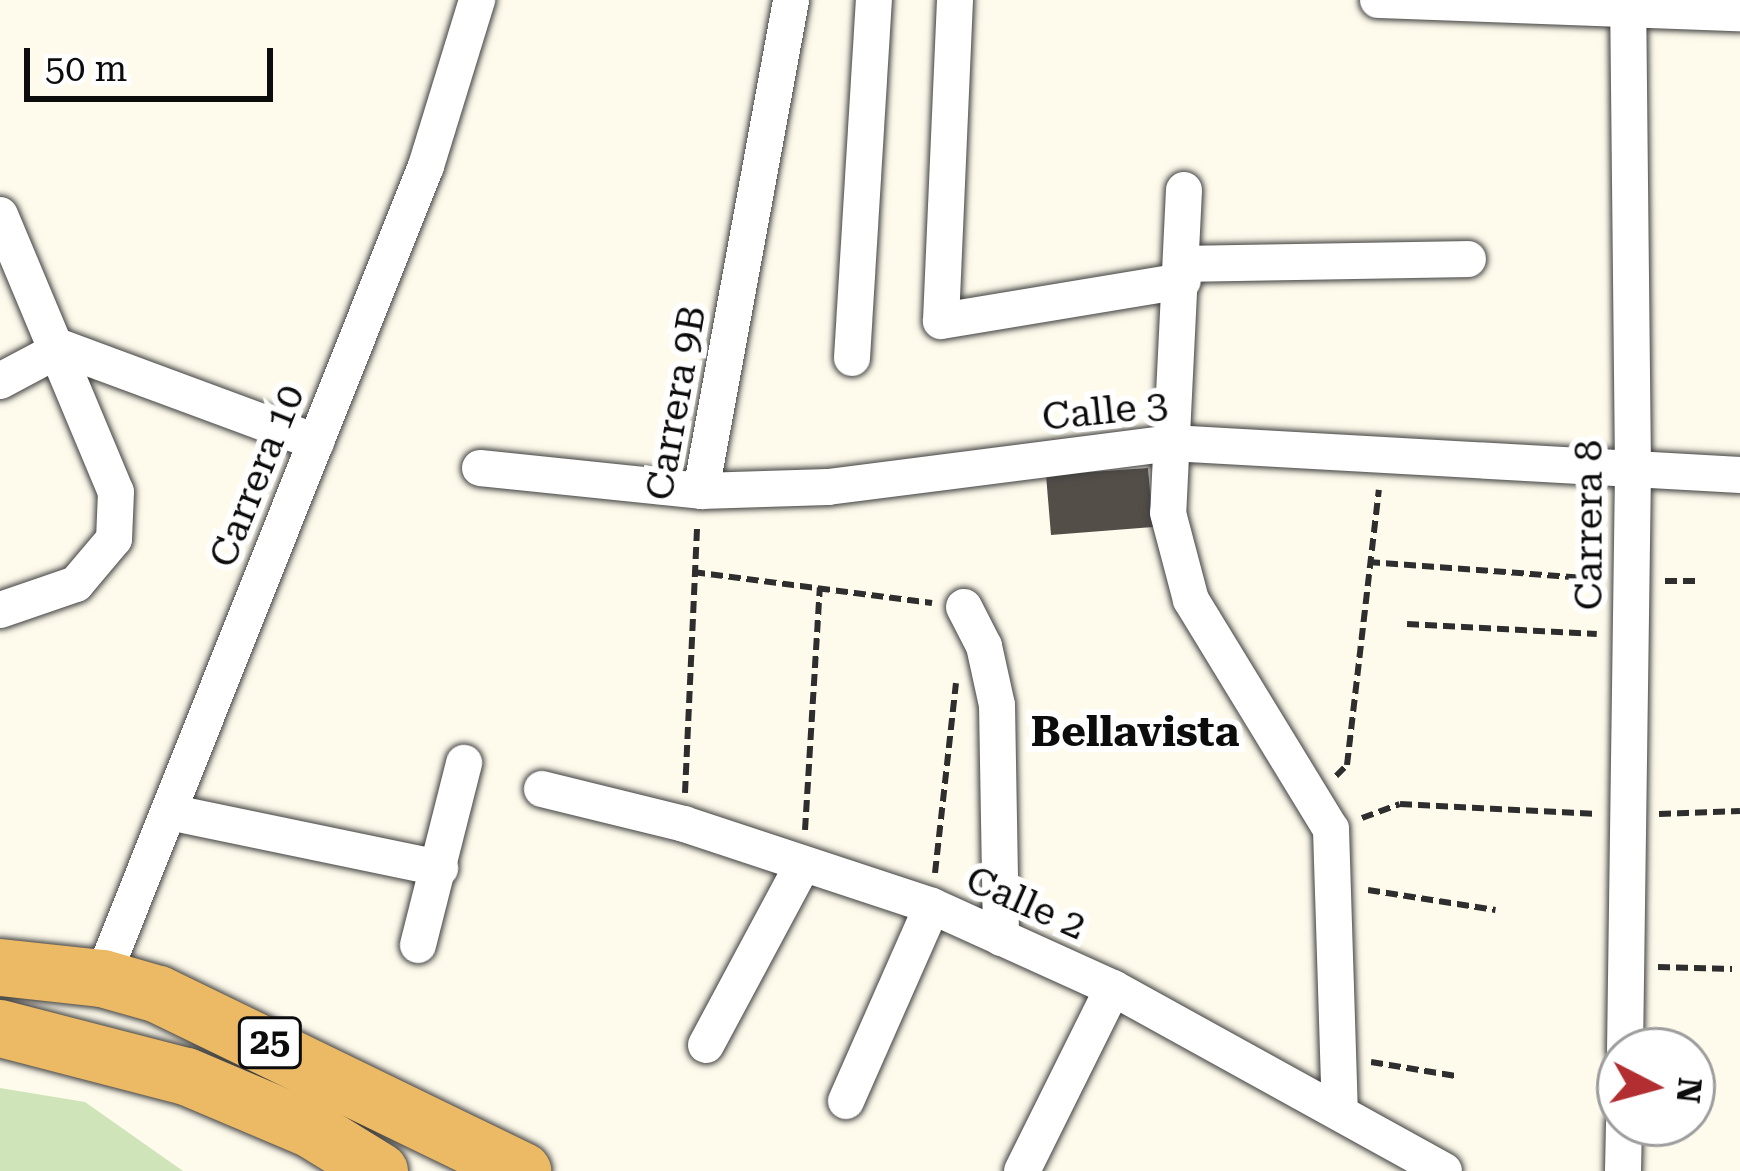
<!DOCTYPE html>
<html>
<head>
<meta charset="utf-8">
<style>
  body { margin:0 }
  #map { position:relative; width:1740px; height:1171px; overflow:hidden; background:#fefbec; font-family:"Roboto Serif",serif }
  div>[style] { position:absolute }
  .green>* { inset:0; background:#cfe5b9 }
  .building>* { inset:0; background:#544e49 }
  .path>* { height:6px; margin-top:-3px; transform-origin:0; background:repeating-linear-gradient(90deg,#2e2e2e 0 12px,transparent 0 18px) }
  .roads { filter:drop-shadow(0 0 3px #3f3f3f) drop-shadow(0 0 3px #3f3f3f) }
  .minor>* { height:36px; margin:-18px; padding:0 18px; transform-origin:18px; border-radius:18px; background:#fff }
  .trunk>* { height:57px; margin:-28.5px; padding:0 28.5px; transform-origin:28.5px; border-radius:28.5px; background:#ecba65 }
  span { translate:-50% -50%; white-space:nowrap; text-align:center; line-height:1.15; -webkit-text-stroke:12px #fff; paint-order:stroke }
  .shield-label span { padding:3px 9px; background:#fff; border:3px solid; border-radius:9px; -webkit-text-stroke-width:0 }
  .shield-label { font-size:36px; color:#0c0c0c; font-weight:700 }
  .street-label { font-size:39px; color:#0c0c0c }
  .neighbourhood-label { font-size:42px; color:#0c0c0c; font-weight:700 }
  .north { position:absolute; left:1596px; top:1027px; width:120px; height:120px; box-sizing:border-box; background:#fff; border:3px solid #9e9e9e; border-radius:50%; rotate:96deg; font-size:33px; font-weight:700; line-height:48px; text-align:center; color:#0c0c0c }
  .north::after { content:''; display:block; margin:auto; width:42px; height:54px; background:#b22e31; clip-path:polygon(50% 0,100% 100%,50% 72%,0 100%) }
  .scale { position:absolute; left:24px; top:48px; width:249px; height:54px; box-sizing:border-box; border:6px solid #0c0c0c; border-top:0; padding-left:15px; font-size:36px; line-height:42px; white-space:nowrap; color:#0c0c0c; -webkit-text-stroke:9px #fff; paint-order:stroke }
</style>
</head>
<body>
<div id="map">
  <div class="green">
    <i style="clip-path:polygon(0 1088px,85px 1102px,183px 1171px,0 1171px)"></i>
  </div>
  <div class="building">
    <i style="clip-path:polygon(1148px 468px,1153px 527px,1051px 535px,1046px 475px)"></i>
  </div>
  <div class="path">
    <i style="left:1368px;top:562px;width:231px;rotate:4.2deg"></i>
    <i style="left:693px;top:572px;width:241px;rotate:7.4deg"></i>
    <i style="left:1665px;top:581px;width:33px"></i>
    <i style="left:1407px;top:624px;width:190px;rotate:3deg"></i>
    <i style="left:1336px;top:776px;width:16px;rotate:-45deg"></i>
    <i style="left:1347px;top:765px;width:277px;rotate:-83.4deg"></i>
    <i style="left:685px;top:793px;width:269px;rotate:-87.4deg"></i>
    <i style="left:1659px;top:814px;width:81px;rotate:-2.1deg"></i>
    <i style="left:1362px;top:818px;width:40px;rotate:-20.2deg"></i>
    <i style="left:1400px;top:804px;width:198px;rotate:2.9deg"></i>
    <i style="left:805px;top:830px;width:243px;rotate:-86.5deg"></i>
    <i style="left:935px;top:873px;width:191px;rotate:-83.7deg"></i>
    <i style="left:1368px;top:890px;width:129px;rotate:8.9deg"></i>
    <i style="left:1658px;top:967px;width:74px;rotate:1.5deg"></i>
    <i style="left:1371px;top:1062px;width:86px;rotate:9.4deg"></i>
  </div>
  <div class="roads">
    <div class="minor">
      <i style="left:955px;top:0;width:321px;rotate:92.5deg"></i>
      <i style="left:941px;top:321px;width:245px;rotate:-9.4deg"></i>
      <i style="left:1378px;top:0;width:362px;rotate:2.1deg"></i>
      <i style="left:1184px;top:190px;width:323px;rotate:92.8deg"></i>
      <i style="left:1168px;top:513px;width:90px;rotate:75.2deg"></i>
      <i style="left:1191px;top:600px;width:268px;rotate:58.6deg"></i>
      <i style="left:1331px;top:829px;width:280px;rotate:88.2deg"></i>
      <i style="left:0;top:215px;width:300px;rotate:67.3deg"></i>
      <i style="left:116px;top:492px;width:47px;rotate:92.4deg"></i>
      <i style="left:114px;top:539px;width:59px;rotate:130.2deg"></i>
      <i style="left:76px;top:584px;width:80px;rotate:161.1deg"></i>
      <i style="left:1183px;top:264px;width:285px;rotate:-1deg"></i>
      <i style="left:852px;top:358px;width:359px;rotate:-86.5deg"></i>
      <i style="left:0;top:381px;width:70px;rotate:-28deg"></i>
      <i style="left:62px;top:348px;width:271px;rotate:20.3deg"></i>
      <i style="left:480px;top:468px;width:222px;rotate:5.9deg"></i>
      <i style="left:701px;top:491px;width:127px;rotate:-1.8deg"></i>
      <i style="left:828px;top:487px;width:346px;rotate:-7.3deg"></i>
      <i style="left:1171px;top:443px;width:570px;rotate:3.22deg"></i>
      <i style="left:701px;top:491px;width:499px;rotate:-79.6deg"></i>
      <i style="left:964px;top:607px;width:44px;rotate:62.9deg"></i>
      <i style="left:984px;top:646px;width:60px;rotate:77.6deg"></i>
      <i style="left:997px;top:705px;width:233px;rotate:89deg"></i>
      <i style="left:542px;top:789px;width:146px;rotate:13.8deg"></i>
      <i style="left:684px;top:824px;width:261px;rotate:18.3deg"></i>
      <i style="left:932px;top:906px;width:199px;rotate:24.4deg"></i>
      <i style="left:1113px;top:988px;width:378px;rotate:28.9deg"></i>
      <i style="left:169px;top:812px;width:277px;rotate:11.7deg"></i>
      <i style="left:418px;top:945px;width:188px;rotate:-75.8deg"></i>
      <i style="left:102px;top:978px;width:874px;rotate:-68.25deg"></i>
      <i style="left:426px;top:166px;width:174px;rotate:-72.9deg"></i>
      <i style="left:706px;top:1045px;width:205px;rotate:-61.8deg"></i>
      <i style="left:1625px;top:1051px;width:583px;rotate:-89.21deg"></i>
      <i style="left:1633px;top:468px;width:468px;rotate:-90.6deg"></i>
      <i style="left:846px;top:1101px;width:213px;rotate:-66.2deg"></i>
      <i style="left:1022px;top:1171px;width:204px;rotate:-63.6deg"></i>
      <i style="left:1623px;top:1171px;width:48px;rotate:-88.8deg"></i>
    </div>
    <div class="trunk">
      <i style="left:0;top:967px;width:103px;rotate:6.2deg"></i>
      <i style="left:102px;top:978px;width:58px;rotate:15.9deg"></i>
      <i style="left:158px;top:994px;width:405px;rotate:25.9deg"></i>
      <i style="left:0;top:1028px;width:192px;rotate:14.5deg"></i>
      <i style="left:186px;top:1076px;width:136px;rotate:23deg"></i>
      <i style="left:311px;top:1129px;width:80px;rotate:31.7deg"></i>
    </div>
  </div>
  <div class="shield-label">
    <span style="left:270px;top:1043px">25</span>
  </div>
  <div class="street-label">
    <span style="left:676px;top:403px;rotate:-80deg">Carrera 9B</span>
    <span style="left:1105px;top:411px;rotate:-6deg">Calle 3</span>
    <span style="left:257px;top:476px;rotate:-68deg">Carrera 10</span>
    <span style="left:1589px;top:525px;rotate:-90deg">Carrera 8</span>
    <span style="left:1026px;top:903px;rotate:24deg">Calle 2</span>
  </div>
  <div class="neighbourhood-label">
    <span style="left:1135px;top:732px">Bellavista</span>
  </div>
  <div class="north">N</div>
  <div class="scale">50 m</div>
</div>
</body>
</html>
